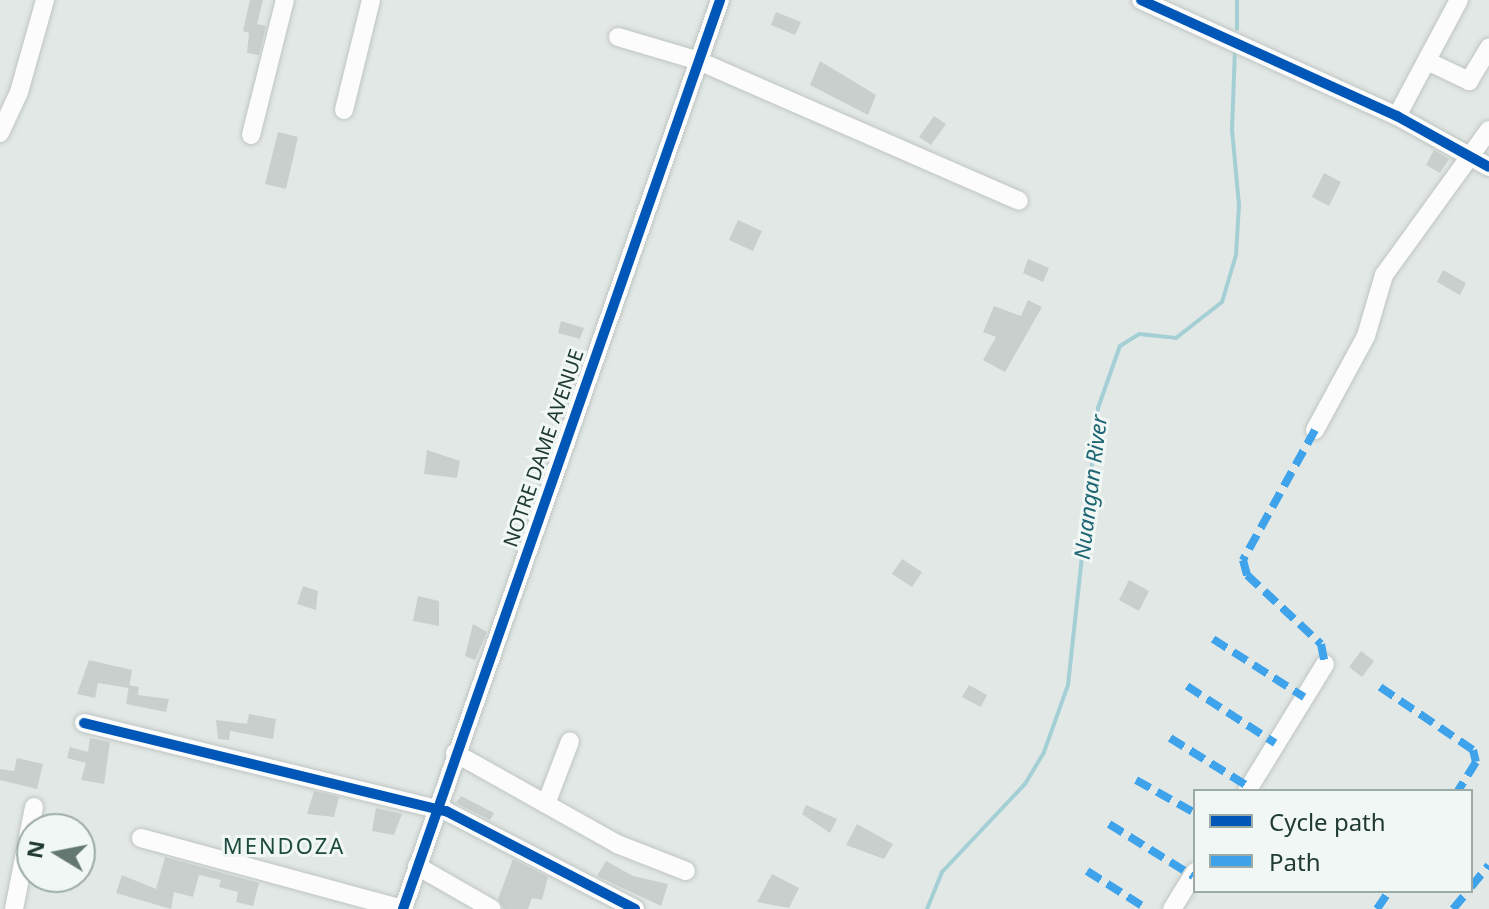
<!DOCTYPE html>
<html>
<head>
<meta charset="utf-8">
<style>
  body { margin:0 }
  #map { position:relative; width:1489px; height:909px; overflow:hidden; background:#e2e8e5; font-family:"Noto Sans",sans-serif }
  div>[style] { position:absolute }
  .stream>* { height:4px; margin:-2px; padding:0 2px; transform-origin:2px; border-radius:2px; background:#a4cfd5 }
  .building>* { inset:0; background:#c9cfcd }
  .roads { filter:drop-shadow(0 0 2px #bfc5c2) drop-shadow(0 0 2px #bfc5c2) }
  .minor>* { height:18px; margin:-9px; padding:0 9px; transform-origin:9px; border-radius:9px; background:#fbfcfb }
  .quiet>* { height:8px; margin-top:-4px; transform-origin:0; background:repeating-linear-gradient(90deg,#3ea3eb 0 16px,transparent 0 24px) }
  .cycleway>* { height:10px; margin:-5px; padding:0 5px; transform-origin:5px; border-radius:5px; background:#0057b8 }
  span { translate:-50% -50%; white-space:nowrap; text-align:center; line-height:1.15; -webkit-text-stroke:6px #f0f7f4; paint-order:stroke }
  .street-label { font-size:20px; color:#213a33 }
  .water-label { font-size:22px; color:#1e6674; font-style:italic }
  .neighbourhood-label { font-size:22px; color:#1e4b40; letter-spacing:2px }
  .legend { position:absolute; left:1193px; top:789px; width:280px; height:104px; box-sizing:border-box; background:#f0f7f4; border:2px solid #9daba7; margin:0; padding:10px 14px; list-style:none; font-size:24px; color:#213a33 }
  .legend li { display:flex; align-items:center; gap:16px; height:40px }
  .legend b { width:40px; border:2px solid #9daba7 }
  .north { position:absolute; left:16px; top:813px; width:80px; height:80px; box-sizing:border-box; background:#f0f7f4; border:2px solid #9daba7; border-radius:50%; rotate:280deg; font-size:22px; font-weight:700; line-height:32px; text-align:center; color:#213a33 }
  .north::after { content:''; display:block; margin:auto; width:28px; height:36px; background:#657771; clip-path:polygon(50% 0,100% 100%,50% 72%,0 100%) }
</style>
</head>
<body>
<div id="map">
  <div class="stream">
    <i style="left:1237px;top:29px;width:29px;rotate:-90deg"></i>
    <i style="left:927px;top:909px;width:40px;rotate:-68deg"></i>
    <i style="left:942px;top:872px;width:121px;rotate:-46.7deg"></i>
    <i style="left:1025px;top:784px;width:37px;rotate:-59deg"></i>
    <i style="left:1044px;top:752px;width:71px;rotate:-70.3deg"></i>
    <i style="left:1068px;top:685px;width:279px;rotate:-83.8deg"></i>
    <i style="left:1098px;top:408px;width:66px;rotate:-70.5deg"></i>
    <i style="left:1120px;top:346px;width:22px;rotate:-32deg"></i>
    <i style="left:1139px;top:334px;width:37px;rotate:6deg"></i>
    <i style="left:1176px;top:338px;width:58px;rotate:-38deg"></i>
    <i style="left:1222px;top:302px;width:49px;rotate:-73.4deg"></i>
    <i style="left:1236px;top:255px;width:50px;rotate:-86.6deg"></i>
    <i style="left:1239px;top:205px;width:75px;rotate:-95.3deg"></i>
    <i style="left:1232px;top:130px;width:80px;rotate:-87.9deg"></i>
  </div>
  <div class="building">
    <i style="clip-path:polygon(250px 0,263px 0,257px 24px,266px 26px,259px 55px,247px 53px,249px 33px,243px 31px)"></i>
    <i style="clip-path:polygon(776px 12px,801px 22px,795px 35px,771px 25px)"></i>
    <i style="clip-path:polygon(820px 61px,876px 95px,868px 115px,810px 85px)"></i>
    <i style="clip-path:polygon(934px 116px,946px 124px,931px 145px,919px 137px)"></i>
    <i style="clip-path:polygon(278px 132px,298px 137px,286px 189px,265px 184px)"></i>
    <i style="clip-path:polygon(1434px 150px,1449px 159px,1440px 173px,1426px 165px)"></i>
    <i style="clip-path:polygon(1324px 173px,1341px 182px,1329px 206px,1312px 197px)"></i>
    <i style="clip-path:polygon(738px 220px,762px 231px,753px 251px,729px 240px)"></i>
    <i style="clip-path:polygon(1028px 259px,1049px 268px,1043px 282px,1023px 273px)"></i>
    <i style="clip-path:polygon(1443px 270px,1466px 283px,1460px 295px,1437px 282px)"></i>
    <i style="clip-path:polygon(1028px 300px,1042px 307px,1005px 372px,983px 360px,996px 337px,983px 332px,994px 306px,1021px 316px)"></i>
    <i style="clip-path:polygon(561px 321px,584px 328px,580px 339px,558px 333px)"></i>
    <i style="clip-path:polygon(427px 450px,460px 461px,457px 478px,424px 474px)"></i>
    <i style="clip-path:polygon(902px 559px,922px 572px,912px 587px,892px 574px)"></i>
    <i style="clip-path:polygon(1129px 580px,1149px 591px,1139px 611px,1119px 600px)"></i>
    <i style="clip-path:polygon(303px 586px,318px 591px,316px 610px,297px 604px)"></i>
    <i style="clip-path:polygon(418px 596px,439px 601px,439px 626px,413px 621px)"></i>
    <i style="clip-path:polygon(473px 624px,487px 632px,475px 660px,465px 656px)"></i>
    <i style="clip-path:polygon(1361px 651px,1374px 661px,1362px 677px,1349px 667px)"></i>
    <i style="clip-path:polygon(89px 660px,132px 670px,129px 688px,98px 683px,95px 698px,77px 694px)"></i>
    <i style="clip-path:polygon(129px 685px,139px 687px,138px 695px,169px 699px,166px 712px,126px 704px)"></i>
    <i style="clip-path:polygon(969px 685px,987px 695px,981px 707px,962px 697px)"></i>
    <i style="clip-path:polygon(249px 714px,276px 719px,273px 739px,230px 731px,229px 740px,218px 739px,216px 720px,247px 724px)"></i>
    <i style="clip-path:polygon(90px 738px,110px 742px,104px 784px,81px 780px,86px 763px,67px 758px,70px 747px,88px 752px)"></i>
    <i style="clip-path:polygon(17px 758px,43px 764px,37px 789px,0 780px,0 769px,14px 771px)"></i>
    <i style="clip-path:polygon(314px 791px,339px 797px,334px 817px,307px 814px)"></i>
    <i style="clip-path:polygon(461px 796px,494px 813px,490px 820px,456px 803px)"></i>
    <i style="clip-path:polygon(806px 805px,837px 819px,830px 833px,802px 814px)"></i>
    <i style="clip-path:polygon(376px 808px,402px 814px,394px 835px,372px 831px)"></i>
    <i style="clip-path:polygon(857px 824px,893px 844px,884px 859px,846px 845px)"></i>
    <i style="clip-path:polygon(165px 857px,259px 883px,253px 906px,236px 902px,238px 892px,219px 887px,221px 880px,199px 875px,193px 897px,174px 892px,171px 909px,116px 893px,122px 875px,156px 889px)"></i>
    <i style="clip-path:polygon(513px 859px,548px 877px,542px 900px,532px 898px,528px 909px,504px 909px,498px 899px)"></i>
    <i style="clip-path:polygon(606px 861px,633px 876px,668px 884px,661px 906px,597px 876px)"></i>
    <i style="clip-path:polygon(772px 874px,799px 888px,789px 908px,757px 902px)"></i>
  </div>
  <div class="roads">
    <div class="minor">
      <i style="left:1141px;top:0;width:281px;rotate:24.4deg"></i>
      <i style="left:1397px;top:116px;width:105px;rotate:29deg"></i>
      <i style="left:618px;top:37px;width:84px;rotate:16.5deg"></i>
      <i style="left:699px;top:61px;width:349px;rotate:23.6deg"></i>
      <i style="left:1427px;top:61px;width:47px;rotate:25.5deg"></i>
      <i style="left:1469px;top:81px;width:39px;rotate:-59deg"></i>
      <i style="left:344px;top:110px;width:113px;rotate:-76.2deg"></i>
      <i style="left:1397px;top:116px;width:132px;rotate:-61.9deg"></i>
      <i style="left:0;top:133px;width:45px;rotate:-65.1deg"></i>
      <i style="left:19px;top:92px;width:96px;rotate:-74.2deg"></i>
      <i style="left:251px;top:135px;width:139px;rotate:-75.9deg"></i>
      <i style="left:1315px;top:430px;width:107px;rotate:-61.5deg"></i>
      <i style="left:1366px;top:336px;width:64px;rotate:-73.6deg"></i>
      <i style="left:1384px;top:275px;width:179px;rotate:-54.1deg"></i>
      <i style="left:84px;top:723px;width:373px;rotate:13.7deg"></i>
      <i style="left:446px;top:811px;width:213px;rotate:27.4deg"></i>
      <i style="left:455px;top:753px;width:186px;rotate:29.3deg"></i>
      <i style="left:617px;top:844px;width:74px;rotate:21.4deg"></i>
      <i style="left:1247px;top:791px;width:149px;rotate:-58.4deg"></i>
      <i style="left:546px;top:804px;width:67px;rotate:-69.1deg"></i>
      <i style="left:141px;top:838px;width:271px;rotate:15.2deg"></i>
      <i style="left:417px;top:866px;width:86px;rotate:29.8deg"></i>
      <i style="left:14px;top:909px;width:104px;rotate:-78.9deg"></i>
      <i style="left:403px;top:909px;width:963px;rotate:-70.77deg"></i>
      <i style="left:1172px;top:909px;width:44px;rotate:-58.1deg"></i>
    </div>
  </div>
  <div class="quiet">
    <i style="left:1315px;top:430px;width:149px;rotate:119deg"></i>
    <i style="left:1243px;top:560px;width:16px;rotate:75deg"></i>
    <i style="left:1247px;top:575px;width:101px;rotate:43deg"></i>
    <i style="left:1321px;top:644px;width:20px;rotate:79deg"></i>
    <i style="left:1213px;top:639px;width:108px;rotate:32.5deg"></i>
    <i style="left:1187px;top:686px;width:105px;rotate:32.9deg"></i>
    <i style="left:1380px;top:687px;width:112px;rotate:34.1deg"></i>
    <i style="left:1473px;top:750px;width:12px;rotate:76deg"></i>
    <i style="left:1476px;top:762px;width:34px;rotate:122deg"></i>
    <i style="left:1170px;top:738px;width:93px;rotate:31.8deg"></i>
    <i style="left:1136px;top:780px;width:68px;rotate:29.2deg"></i>
    <i style="left:1109px;top:824px;width:99px;rotate:31.8deg"></i>
    <i style="left:1087px;top:871px;width:71px;rotate:32.3deg"></i>
    <i style="left:1471px;top:887px;width:28px;rotate:-51deg"></i>
    <i style="left:1377px;top:909px;width:22px;rotate:-56deg"></i>
    <i style="left:1453px;top:909px;width:23px;rotate:-50deg"></i>
  </div>
  <div class="cycleway">
    <i style="left:1141px;top:0;width:281px;rotate:24.4deg"></i>
    <i style="left:1397px;top:116px;width:105px;rotate:29deg"></i>
    <i style="left:84px;top:723px;width:373px;rotate:13.7deg"></i>
    <i style="left:446px;top:811px;width:213px;rotate:27.4deg"></i>
    <i style="left:403px;top:909px;width:963px;rotate:-70.77deg"></i>
  </div>
  <div class="street-label">
    <span style="left:543px;top:448px;rotate:-71deg">NOTRE DAME AVENUE</span>
  </div>
  <div class="water-label">
    <span style="left:1090px;top:487px;rotate:-83deg">Nuangan River</span>
  </div>
  <div class="neighbourhood-label">
    <span style="left:284px;top:846px">MENDOZA</span>
  </div>
  <ul class="legend">
  <li><b style="height:10px;background:#0057b8"></b>Cycle path</li>
  <li><b style="height:10px;background:#3ea3eb"></b>Path</li>
  </ul>
  <div class="north">N</div>
</div>
</body>
</html>
